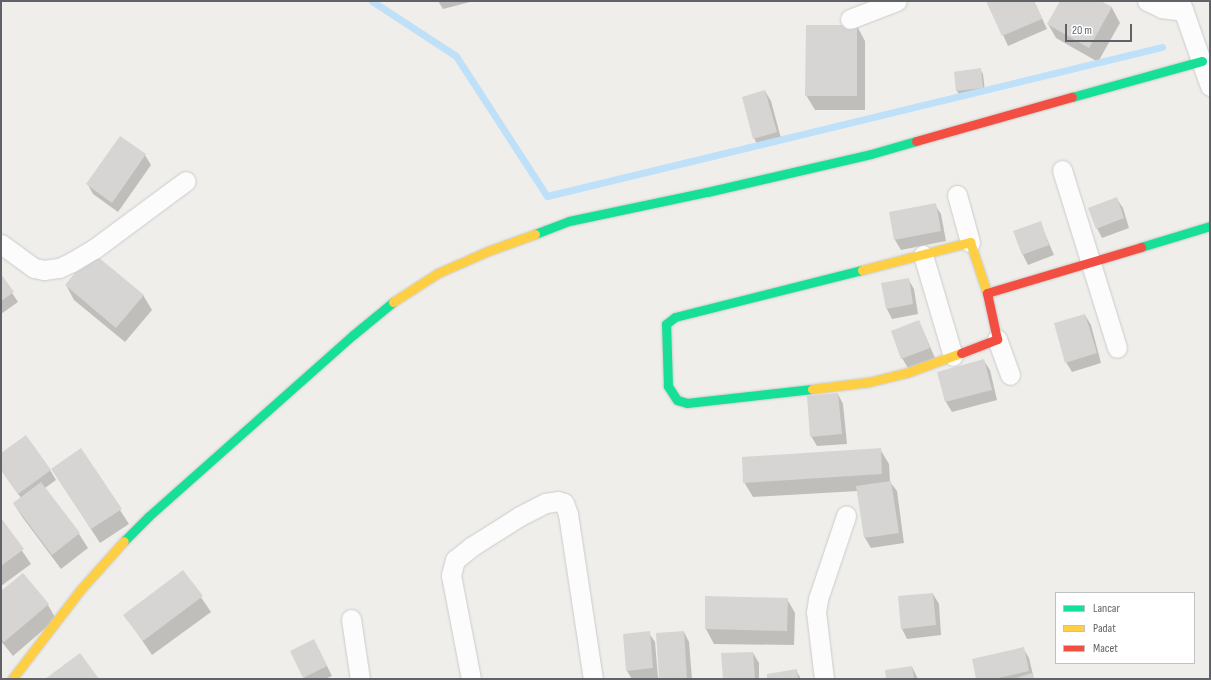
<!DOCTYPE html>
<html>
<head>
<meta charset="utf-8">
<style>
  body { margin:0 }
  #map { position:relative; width:1211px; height:680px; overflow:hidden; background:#efeeea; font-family:"Sofia Sans Condensed",sans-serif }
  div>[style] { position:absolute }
  .shadow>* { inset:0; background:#0003 }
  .stream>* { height:7px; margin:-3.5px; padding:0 3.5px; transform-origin:3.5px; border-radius:3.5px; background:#bfe0f9 }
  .building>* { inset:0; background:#d6d5d3 }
  .roads { filter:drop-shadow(0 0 1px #cbcccc) drop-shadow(0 0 1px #cbcccc) }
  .street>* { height:19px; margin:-9.5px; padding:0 9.5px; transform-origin:9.5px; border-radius:9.5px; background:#fdfcfc }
  .fast>* { height:9px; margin:-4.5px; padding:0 4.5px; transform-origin:4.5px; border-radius:4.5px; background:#16e098 }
  .slow>* { height:9px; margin:-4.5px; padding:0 4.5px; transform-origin:4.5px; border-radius:4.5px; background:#ffcf43 }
  .jam>* { height:9px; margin:-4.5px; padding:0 4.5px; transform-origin:4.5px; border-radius:4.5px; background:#f24e42 }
  span { translate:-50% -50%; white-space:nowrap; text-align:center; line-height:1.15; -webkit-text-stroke:4px #fff; paint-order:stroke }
  .frame { position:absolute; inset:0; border:2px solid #5f6368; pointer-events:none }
  .legend { position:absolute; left:1055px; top:592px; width:140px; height:72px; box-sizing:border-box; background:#fff; border:1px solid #bfc1c3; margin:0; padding:5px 7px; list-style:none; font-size:12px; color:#5f6368 }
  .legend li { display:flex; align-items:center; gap:8px; height:20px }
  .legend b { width:20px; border:1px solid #bfc1c3 }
  .scale { position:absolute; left:1065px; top:24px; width:67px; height:18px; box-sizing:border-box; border:2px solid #5f6368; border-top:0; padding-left:5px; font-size:12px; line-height:14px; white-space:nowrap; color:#5f6368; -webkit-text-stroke:3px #fff; paint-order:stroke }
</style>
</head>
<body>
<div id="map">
  <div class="shadow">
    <i style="clip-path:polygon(438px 1px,474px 1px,443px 9px)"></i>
    <i style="clip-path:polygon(988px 1px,1034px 1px,1047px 29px,1008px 46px)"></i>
    <i style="clip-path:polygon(1061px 1px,1099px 1px,1112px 8px,1120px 23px,1098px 62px,1056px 38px,1048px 24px)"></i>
    <i style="clip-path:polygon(857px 26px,865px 41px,865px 110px,815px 110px,806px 95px)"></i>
    <i style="clip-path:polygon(980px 69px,983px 74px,985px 92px,960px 96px,957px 91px,955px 72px)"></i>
    <i style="clip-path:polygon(765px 91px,771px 101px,782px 142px,759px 148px,754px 138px)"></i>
    <i style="clip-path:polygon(120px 138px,145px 155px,151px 165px,118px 212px,93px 194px,88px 185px)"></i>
    <i style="clip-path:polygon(1117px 199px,1123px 208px,1129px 228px,1102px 238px,1097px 228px)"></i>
    <i style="clip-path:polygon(935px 205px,941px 214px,946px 241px,901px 250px,895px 240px,890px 213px)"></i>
    <i style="clip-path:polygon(1040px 222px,1054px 255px,1028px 265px,1023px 255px)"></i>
    <i style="clip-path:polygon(1px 276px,18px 302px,1px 314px)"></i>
    <i style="clip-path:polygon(908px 279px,914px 289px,918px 314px,892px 319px,887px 309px)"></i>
    <i style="clip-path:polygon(66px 285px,143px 295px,152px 310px,125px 342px,74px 300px)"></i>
    <i style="clip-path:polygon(1085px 315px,1091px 325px,1101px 363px,1072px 372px,1066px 362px)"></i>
    <i style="clip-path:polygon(919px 321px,935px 358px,908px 368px,902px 358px)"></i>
    <i style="clip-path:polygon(984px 361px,990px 370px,997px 400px,952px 412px,946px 402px,939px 372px)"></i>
    <i style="clip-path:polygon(838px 394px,843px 404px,847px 444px,817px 446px,811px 436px)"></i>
    <i style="clip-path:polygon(880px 449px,889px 464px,890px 482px,897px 491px,904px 543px,871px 548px,865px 538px,858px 491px,753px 497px,744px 482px)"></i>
    <i style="clip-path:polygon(81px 450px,129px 524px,100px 543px,52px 469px)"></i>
    <i style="clip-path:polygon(1px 455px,50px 470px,56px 480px,45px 488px,79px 534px,88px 548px,61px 569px,23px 518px,14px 504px,21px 498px,1px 470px)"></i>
    <i style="clip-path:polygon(1px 520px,31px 564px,1px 586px)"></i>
    <i style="clip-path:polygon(183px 571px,211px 612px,152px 655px,125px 615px)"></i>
    <i style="clip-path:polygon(1px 592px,48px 605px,56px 619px,13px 656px,1px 641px)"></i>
    <i style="clip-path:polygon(933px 594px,939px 604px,941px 635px,907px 639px,902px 629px)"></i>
    <i style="clip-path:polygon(787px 599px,795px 613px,794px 645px,714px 644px,706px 629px)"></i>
    <i style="clip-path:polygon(684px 632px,689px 642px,692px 679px,660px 679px)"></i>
    <i style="clip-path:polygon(649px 633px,655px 642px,658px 678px,632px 679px,627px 671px)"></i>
    <i style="clip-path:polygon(1023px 648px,1029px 658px,1034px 679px,977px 679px)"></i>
    <i style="clip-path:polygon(319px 650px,332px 676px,325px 679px,305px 679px,291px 651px)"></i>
    <i style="clip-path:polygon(753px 653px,759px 663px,759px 679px,724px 679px)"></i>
    <i style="clip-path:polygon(912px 667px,918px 679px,887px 679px)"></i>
    <i style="clip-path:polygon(796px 670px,801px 679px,768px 679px)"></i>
  </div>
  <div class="stream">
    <i style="left:372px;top:1px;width:100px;rotate:33.2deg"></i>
    <i style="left:456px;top:56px;width:167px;rotate:57deg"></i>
    <i style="left:547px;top:196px;width:633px;rotate:-13.62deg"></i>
  </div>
  <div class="building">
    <i style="clip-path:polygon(986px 1px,1034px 1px,1042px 19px,1002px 36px)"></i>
    <i style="clip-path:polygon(1060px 1px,1101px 1px,1112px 7px,1089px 48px,1047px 24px)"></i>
    <i style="clip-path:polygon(806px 25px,857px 25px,857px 96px,805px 96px)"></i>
    <i style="clip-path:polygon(981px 68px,983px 88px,956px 91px,954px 72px)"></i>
    <i style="clip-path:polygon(765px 90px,777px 132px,753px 139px,742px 97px)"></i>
    <i style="clip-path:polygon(120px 136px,146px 154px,112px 203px,86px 184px)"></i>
    <i style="clip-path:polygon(1117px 197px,1124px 218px,1096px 229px,1088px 208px)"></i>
    <i style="clip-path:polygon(936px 203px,941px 231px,894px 240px,889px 212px)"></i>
    <i style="clip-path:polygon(1041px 221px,1049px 245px,1022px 255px,1013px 231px)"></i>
    <i style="clip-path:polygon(92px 252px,144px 295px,116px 328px,65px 285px)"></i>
    <i style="clip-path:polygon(1px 274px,14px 292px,1px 301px)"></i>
    <i style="clip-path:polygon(909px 278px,913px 304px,886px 309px,881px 283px)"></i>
    <i style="clip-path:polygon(1085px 314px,1097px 353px,1065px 363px,1054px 323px)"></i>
    <i style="clip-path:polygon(919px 320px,930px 348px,901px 359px,891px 331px)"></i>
    <i style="clip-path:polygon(984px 359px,992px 390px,945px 402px,937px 372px)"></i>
    <i style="clip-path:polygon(838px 393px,842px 434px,810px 437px,807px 396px)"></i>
    <i style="clip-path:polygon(26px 435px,51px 470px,18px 494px,1px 470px,1px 453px)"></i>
    <i style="clip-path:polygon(81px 448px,122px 509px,91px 529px,51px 469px)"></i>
    <i style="clip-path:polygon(881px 448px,882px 474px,743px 483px,742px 457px)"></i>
    <i style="clip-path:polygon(891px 481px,899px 533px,864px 538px,856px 486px)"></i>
    <i style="clip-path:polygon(41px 482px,80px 533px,52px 555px,13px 503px)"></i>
    <i style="clip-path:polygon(1px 518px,24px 549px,1px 566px)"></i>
    <i style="clip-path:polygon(183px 570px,203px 596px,143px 641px,123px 615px)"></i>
    <i style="clip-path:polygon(23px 573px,49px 604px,4px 642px,1px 639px,1px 591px)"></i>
    <i style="clip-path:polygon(933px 593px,936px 625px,901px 629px,898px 596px)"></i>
    <i style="clip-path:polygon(705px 596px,788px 598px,787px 631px,705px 629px)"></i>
    <i style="clip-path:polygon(650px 631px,653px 668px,626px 671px,623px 634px)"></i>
    <i style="clip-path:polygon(684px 631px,687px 679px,659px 679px,656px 633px)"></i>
    <i style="clip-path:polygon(314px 639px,327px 666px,303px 678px,290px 651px)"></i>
    <i style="clip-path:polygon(1024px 647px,1029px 671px,994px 679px,976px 679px,972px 659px)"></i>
    <i style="clip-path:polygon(753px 652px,755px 679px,723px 679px,721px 653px)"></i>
    <i style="clip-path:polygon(80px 653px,99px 679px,45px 679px)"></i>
    <i style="clip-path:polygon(912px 666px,914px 679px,886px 679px,885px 670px)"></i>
    <i style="clip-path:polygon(797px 669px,798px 679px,767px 679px,767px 674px)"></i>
    <i style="clip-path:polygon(1032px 673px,1034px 679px,1013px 679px)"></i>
  </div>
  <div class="roads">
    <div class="street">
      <i style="left:1147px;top:1px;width:17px;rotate:25deg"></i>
      <i style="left:1162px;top:8px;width:22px;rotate:8deg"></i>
      <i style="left:1180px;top:1px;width:90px;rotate:70.6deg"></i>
      <i style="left:850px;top:19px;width:50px;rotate:-21deg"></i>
      <i style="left:1062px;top:170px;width:186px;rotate:72.8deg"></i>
      <i style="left:957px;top:195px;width:49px;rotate:74.5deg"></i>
      <i style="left:1px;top:244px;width:41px;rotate:36deg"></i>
      <i style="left:34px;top:268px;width:10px;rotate:11deg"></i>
      <i style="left:44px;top:270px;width:15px;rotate:-8deg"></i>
      <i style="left:59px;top:268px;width:14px;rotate:-25deg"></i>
      <i style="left:72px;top:262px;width:26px;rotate:-31deg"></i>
      <i style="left:94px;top:249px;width:114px;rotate:-36.5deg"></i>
      <i style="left:923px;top:255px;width:105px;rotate:73.5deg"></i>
      <i style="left:997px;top:339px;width:38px;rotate:70deg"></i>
      <i style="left:351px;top:619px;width:61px;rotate:81.5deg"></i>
      <i style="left:471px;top:679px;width:106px;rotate:-100.9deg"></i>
      <i style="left:451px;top:575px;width:16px;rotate:-75deg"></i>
      <i style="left:455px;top:560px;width:21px;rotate:-39deg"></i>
      <i style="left:471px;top:547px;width:58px;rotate:-32.3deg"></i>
      <i style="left:520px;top:516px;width:29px;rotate:-27deg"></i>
      <i style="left:546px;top:503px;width:12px;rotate:-9deg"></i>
      <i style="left:558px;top:501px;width:6px;rotate:18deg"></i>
      <i style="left:564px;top:503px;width:12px;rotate:70deg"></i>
      <i style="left:568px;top:514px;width:167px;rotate:81.4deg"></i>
      <i style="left:824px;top:679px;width:67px;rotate:-96.8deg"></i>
      <i style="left:816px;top:612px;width:13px;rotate:-81deg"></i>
      <i style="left:818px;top:599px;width:88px;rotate:-71.4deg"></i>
    </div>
    <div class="fast">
      <i style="left:1072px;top:97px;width:135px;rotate:-15.5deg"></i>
      <i style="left:535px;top:234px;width:36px;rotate:-21deg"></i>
      <i style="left:569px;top:221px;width:141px;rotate:-11.9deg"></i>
      <i style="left:707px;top:192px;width:168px;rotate:-13deg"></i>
      <i style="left:871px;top:154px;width:47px;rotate:-16.1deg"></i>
      <i style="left:1141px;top:247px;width:72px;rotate:-16.9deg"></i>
      <i style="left:812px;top:389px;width:126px;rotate:173.6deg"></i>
      <i style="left:687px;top:403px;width:10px;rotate:-163deg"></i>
      <i style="left:677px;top:400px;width:17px;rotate:-123deg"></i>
      <i style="left:668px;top:386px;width:62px;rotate:-91.8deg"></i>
      <i style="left:666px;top:324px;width:11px;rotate:-38deg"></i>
      <i style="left:675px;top:317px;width:193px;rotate:-14.1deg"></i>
      <i style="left:124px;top:541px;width:35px;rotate:-45deg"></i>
      <i style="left:149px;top:516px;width:273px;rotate:-41.6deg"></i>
      <i style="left:353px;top:335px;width:52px;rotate:-39.5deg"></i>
    </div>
    <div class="slow">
      <i style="left:862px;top:270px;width:112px;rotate:-14.5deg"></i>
      <i style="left:970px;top:242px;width:54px;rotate:71.6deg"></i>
      <i style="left:393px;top:302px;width:54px;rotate:-32.8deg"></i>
      <i style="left:438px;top:273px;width:55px;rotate:-23.7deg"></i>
      <i style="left:488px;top:251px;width:50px;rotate:-19.9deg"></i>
      <i style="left:812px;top:389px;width:57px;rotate:-7deg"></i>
      <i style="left:869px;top:382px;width:38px;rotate:-14deg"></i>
      <i style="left:906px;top:373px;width:59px;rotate:-20deg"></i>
      <i style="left:12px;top:679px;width:113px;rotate:-52.5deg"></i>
      <i style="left:81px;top:589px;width:64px;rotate:-48.1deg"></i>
    </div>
    <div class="jam">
      <i style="left:916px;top:141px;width:162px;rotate:-15.8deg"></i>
      <i style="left:961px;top:353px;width:39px;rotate:-21deg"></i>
      <i style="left:997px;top:339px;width:47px;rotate:-102.3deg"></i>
      <i style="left:987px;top:293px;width:161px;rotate:-16.6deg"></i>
    </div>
  </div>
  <div class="frame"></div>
  <ul class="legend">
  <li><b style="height:5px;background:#16e098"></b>Lancar</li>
  <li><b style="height:5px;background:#ffcf43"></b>Padat</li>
  <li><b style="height:5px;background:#f24e42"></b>Macet</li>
  </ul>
  <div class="scale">20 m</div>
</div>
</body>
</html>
